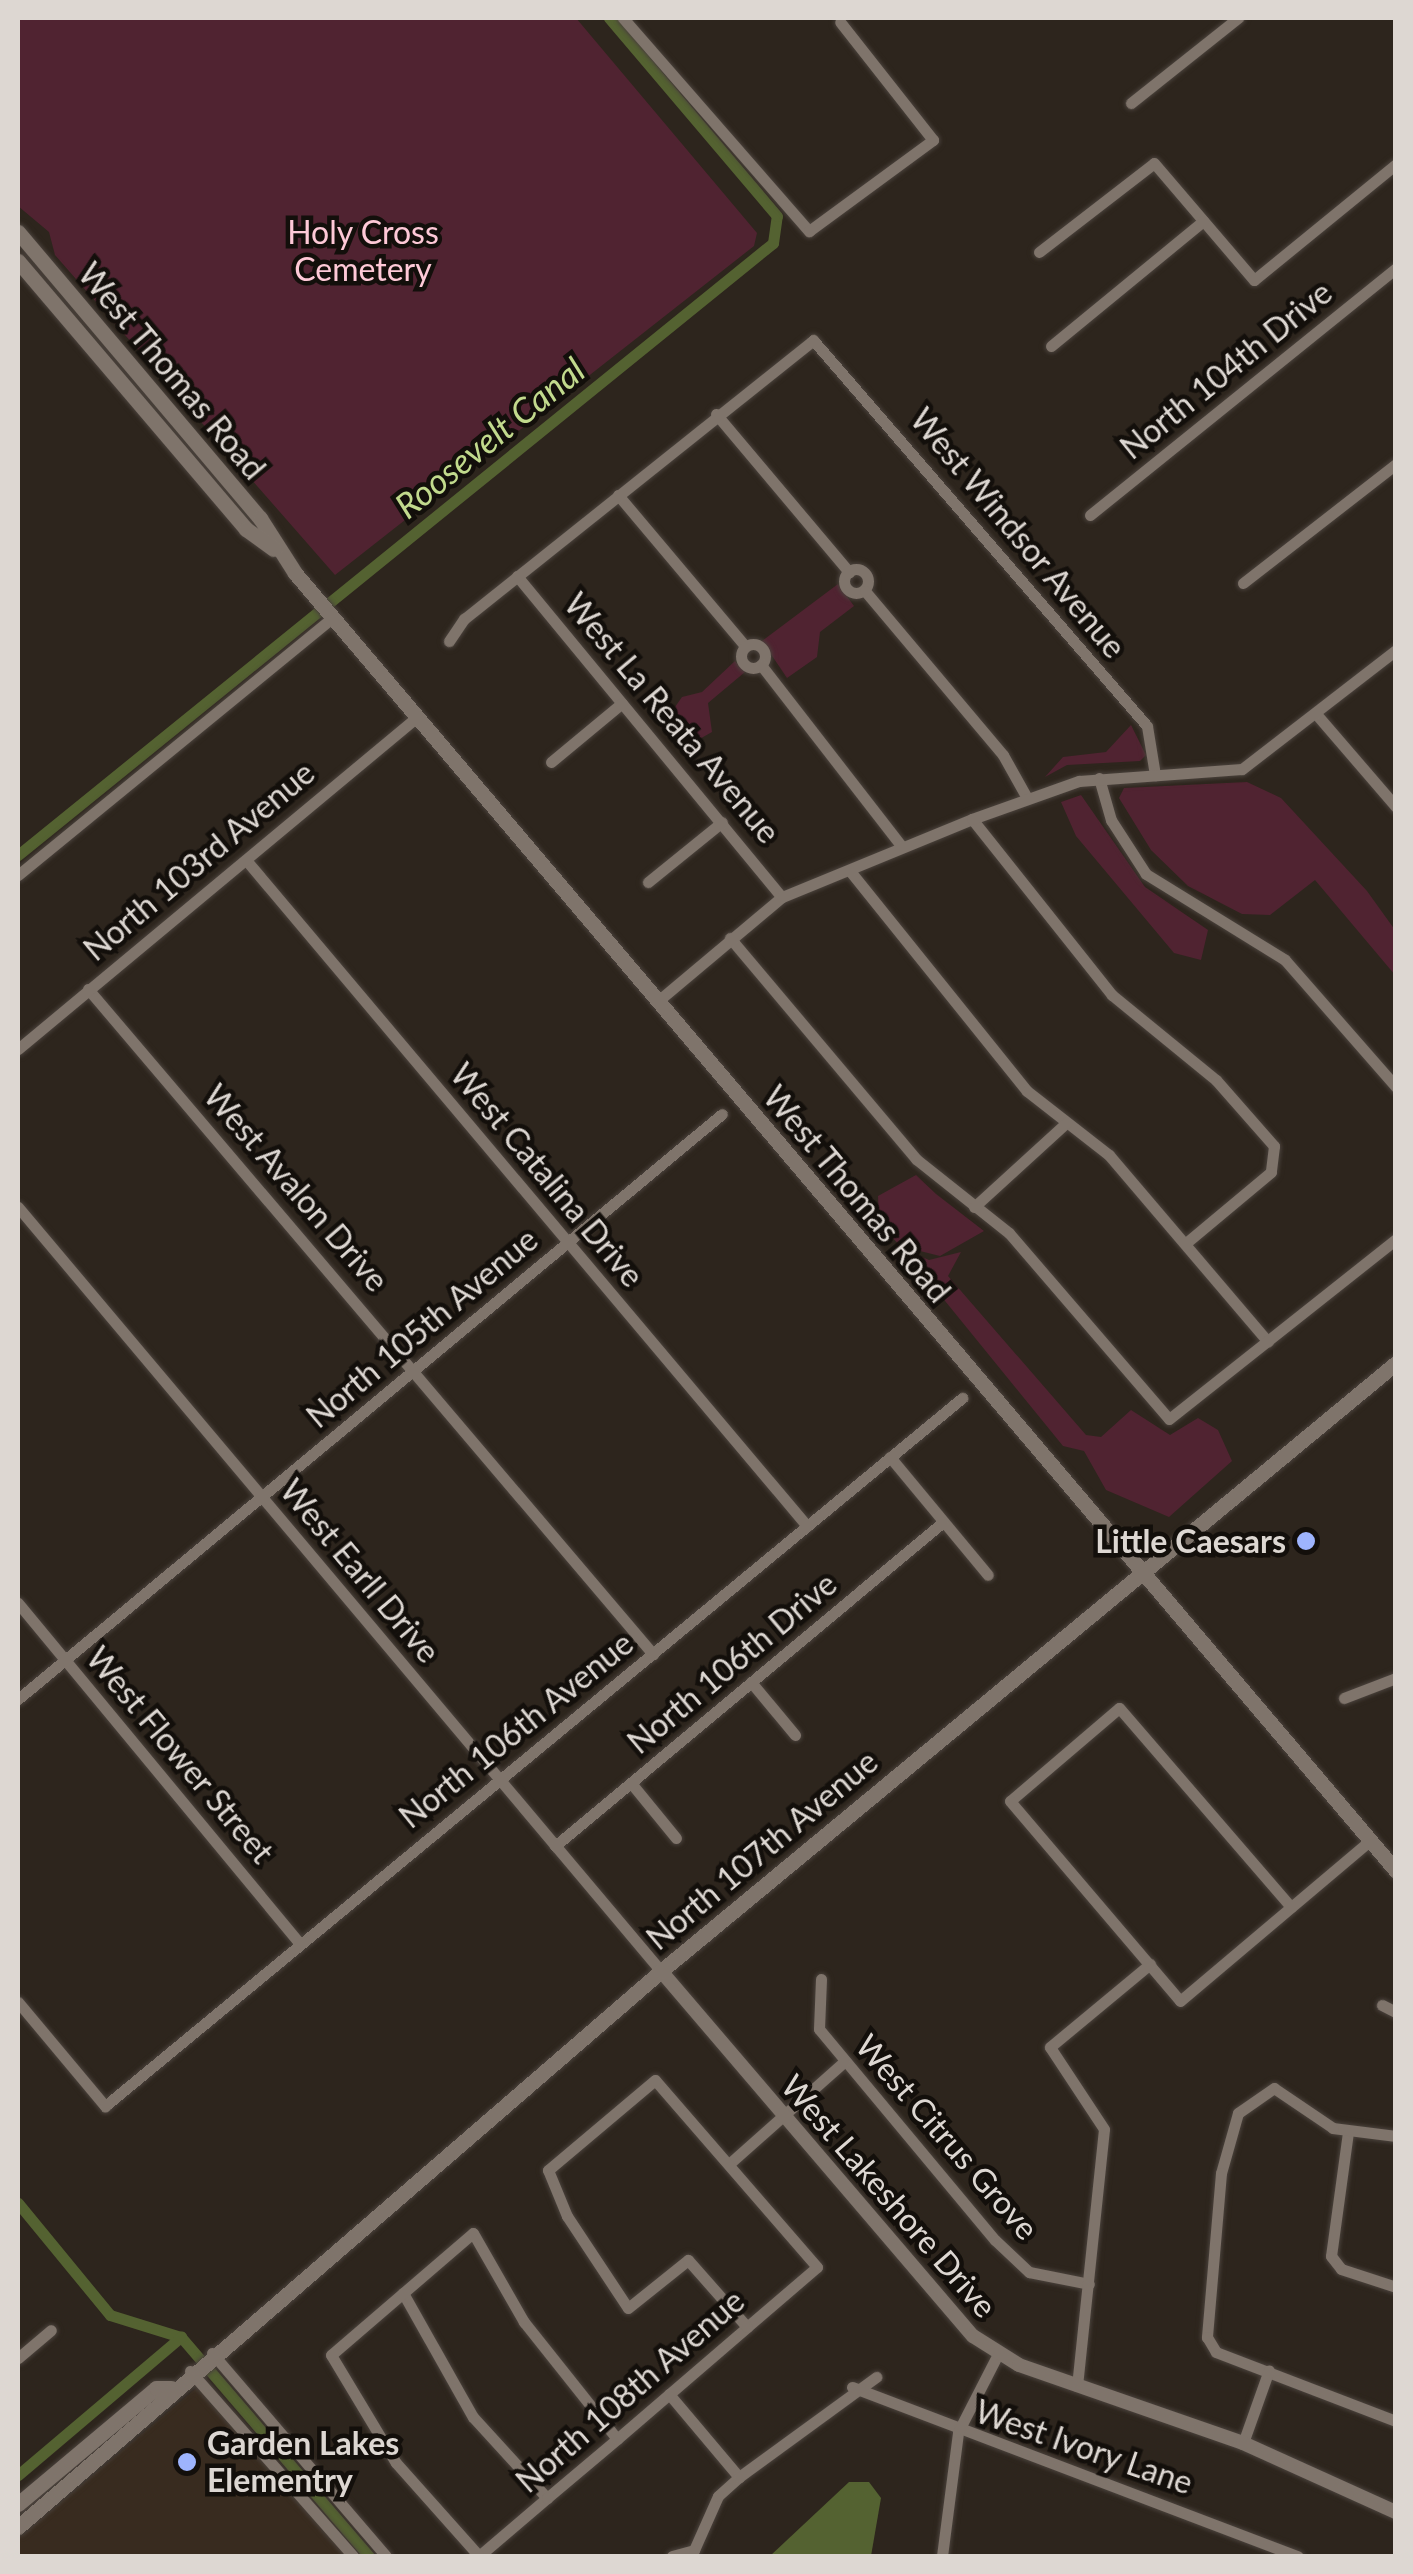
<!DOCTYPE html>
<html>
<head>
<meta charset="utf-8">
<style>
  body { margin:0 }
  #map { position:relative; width:1413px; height:2574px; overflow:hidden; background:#2d251d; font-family:Lato,sans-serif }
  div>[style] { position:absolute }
  .built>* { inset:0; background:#382b1f }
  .green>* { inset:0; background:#502331 }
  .water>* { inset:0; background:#546231 }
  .canal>* { height:11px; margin:-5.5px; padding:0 5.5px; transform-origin:5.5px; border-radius:5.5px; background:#546231 }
  .roads { filter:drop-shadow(0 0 2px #4a423c) drop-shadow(0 0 2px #4a423c) }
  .minor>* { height:11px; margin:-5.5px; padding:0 5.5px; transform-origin:5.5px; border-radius:5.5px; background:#7f746b }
  .minor>.ring { margin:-5.5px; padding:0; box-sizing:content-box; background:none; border:11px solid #7f746b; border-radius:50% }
  .tertiary>* { height:14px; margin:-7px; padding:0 7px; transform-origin:7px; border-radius:7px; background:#7f746b }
  .secondary>* { height:15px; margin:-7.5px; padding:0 7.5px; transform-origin:7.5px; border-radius:7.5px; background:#7f746b }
  .dots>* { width:28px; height:28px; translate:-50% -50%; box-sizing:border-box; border:5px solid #130f0b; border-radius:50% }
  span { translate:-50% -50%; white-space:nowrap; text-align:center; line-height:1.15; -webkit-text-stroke:9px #130f0b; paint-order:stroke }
  .park-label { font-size:32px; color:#fec9d7 }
  .street-label { font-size:32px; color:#ddd7d2 }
  .poi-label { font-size:32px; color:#ddd7d2; font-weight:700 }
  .right { translate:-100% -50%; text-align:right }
  .left { translate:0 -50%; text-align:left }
  .water-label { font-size:35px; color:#c2da8d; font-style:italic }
  .frame { position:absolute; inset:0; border:20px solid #ddd7d2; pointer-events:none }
</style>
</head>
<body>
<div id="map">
  <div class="built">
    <i style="clip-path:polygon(199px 2386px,348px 2556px,18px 2556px,18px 2538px)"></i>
  </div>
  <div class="green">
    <i style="clip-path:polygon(18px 18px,576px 18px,757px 233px,754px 246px,335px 575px,55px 255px,49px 232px,18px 206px)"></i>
    <i style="clip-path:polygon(838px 584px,854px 606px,820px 632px,817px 657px,787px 678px,762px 641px)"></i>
    <i style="clip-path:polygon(735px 661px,745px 672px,708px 703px,712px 732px,680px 750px,661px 727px,682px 697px,702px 692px)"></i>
    <i style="clip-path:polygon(1131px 725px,1146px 755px,1140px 761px,1067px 765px,1045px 777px,1063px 757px,1106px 752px)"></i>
    <i style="clip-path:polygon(1247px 782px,1281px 798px,1367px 891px,1395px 930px,1395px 975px,1315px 880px,1270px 915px,1242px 914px,1188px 886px,1151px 850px,1119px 798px,1124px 788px)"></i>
    <i style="clip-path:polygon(1081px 795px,1145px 887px,1208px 930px,1201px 960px,1174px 953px,1076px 836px,1061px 802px)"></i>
    <i style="clip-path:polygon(916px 1175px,936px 1194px,984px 1231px,940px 1256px,900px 1246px,879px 1223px,878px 1196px)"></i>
    <i style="clip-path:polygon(902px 1248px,929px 1260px,961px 1252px,948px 1276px,1086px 1435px,1101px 1437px,1131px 1410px,1170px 1435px,1198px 1418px,1218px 1430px,1232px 1461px,1169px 1517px,1106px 1490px,1084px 1451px,1063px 1446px)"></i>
  </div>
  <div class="water">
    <i style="clip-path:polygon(849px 2482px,869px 2482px,881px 2498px,871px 2556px,770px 2556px)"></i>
  </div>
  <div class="canal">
    <i style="left:18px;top:855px;width:972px;rotate:-39.03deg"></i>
    <i style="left:773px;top:243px;width:27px;rotate:-82deg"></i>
    <i style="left:777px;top:216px;width:260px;rotate:-130.3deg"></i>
    <i style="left:18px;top:2203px;width:145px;rotate:50.6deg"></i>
    <i style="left:110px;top:2315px;width:74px;rotate:17.2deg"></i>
    <i style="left:181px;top:2337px;width:289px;rotate:49.4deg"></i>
    <i style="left:18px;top:2475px;width:214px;rotate:-40.3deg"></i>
  </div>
  <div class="roads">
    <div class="minor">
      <i style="left:623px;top:18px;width:283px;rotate:48.9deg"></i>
      <i style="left:809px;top:231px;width:154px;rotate:-36.3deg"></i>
      <i style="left:933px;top:140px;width:150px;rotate:-128.2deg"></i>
      <i style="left:1131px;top:103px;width:137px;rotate:-38.5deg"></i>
      <i style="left:1039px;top:252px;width:145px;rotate:-37.7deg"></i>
      <i style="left:1154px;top:163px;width:154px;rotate:49.5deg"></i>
      <i style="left:1254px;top:280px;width:183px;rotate:-39.2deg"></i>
      <i style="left:1051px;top:346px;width:197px;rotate:-39.4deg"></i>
      <i style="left:716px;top:414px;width:207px;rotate:49.9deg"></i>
      <i style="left:618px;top:495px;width:197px;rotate:49.9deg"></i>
      <i style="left:1090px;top:515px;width:393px;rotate:-38.9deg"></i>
      <i class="ring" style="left:844px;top:569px;width:13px;height:13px"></i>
      <i style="left:517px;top:576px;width:416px;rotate:50.5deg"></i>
      <i style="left:1243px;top:583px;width:194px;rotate:-37.9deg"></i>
      <i style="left:865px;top:591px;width:214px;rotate:49.9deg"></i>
      <i style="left:1003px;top:755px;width:49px;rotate:60.8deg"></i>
      <i style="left:449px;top:641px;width:27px;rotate:-56deg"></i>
      <i style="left:464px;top:619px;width:447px;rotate:-38.6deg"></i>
      <i style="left:813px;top:340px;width:510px;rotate:49.13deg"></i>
      <i style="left:1147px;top:726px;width:50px;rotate:80.7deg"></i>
      <i class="ring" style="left:741px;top:644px;width:13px;height:13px"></i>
      <i style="left:761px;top:665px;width:230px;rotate:52.2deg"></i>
      <i style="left:1317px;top:715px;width:121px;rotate:49.3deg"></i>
      <i style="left:551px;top:762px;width:92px;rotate:-39.7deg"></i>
      <i style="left:1099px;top:778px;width:44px;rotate:74.1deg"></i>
      <i style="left:1111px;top:820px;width:64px;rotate:57.1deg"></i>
      <i style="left:1146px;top:874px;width:163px;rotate:31.7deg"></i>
      <i style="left:1285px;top:960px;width:169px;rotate:48.8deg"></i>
      <i style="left:972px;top:819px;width:225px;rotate:51.5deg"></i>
      <i style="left:1112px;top:995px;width:134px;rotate:39.3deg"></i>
      <i style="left:1216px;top:1080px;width:88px;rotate:48.7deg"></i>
      <i style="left:1274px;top:1146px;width:26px;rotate:97deg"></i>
      <i style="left:1271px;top:1172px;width:112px;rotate:140.1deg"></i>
      <i style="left:246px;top:860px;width:871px;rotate:49.89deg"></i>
      <i style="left:850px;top:871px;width:282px;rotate:51.2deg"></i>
      <i style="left:1027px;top:1091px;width:104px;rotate:38deg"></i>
      <i style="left:1109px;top:1155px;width:245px;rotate:49.6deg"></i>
      <i style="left:18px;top:875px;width:407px;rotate:-39.3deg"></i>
      <i style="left:648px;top:882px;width:95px;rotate:-39deg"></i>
      <i style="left:730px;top:938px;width:289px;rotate:49.9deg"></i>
      <i style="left:916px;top:1159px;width:119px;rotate:38.5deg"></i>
      <i style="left:1009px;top:1233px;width:245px;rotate:49.3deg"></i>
      <i style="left:1169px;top:1419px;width:290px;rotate:-38.4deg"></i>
      <i style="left:88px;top:989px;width:873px;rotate:49.65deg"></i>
      <i style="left:658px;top:1001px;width:162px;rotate:-40deg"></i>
      <i style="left:782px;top:897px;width:205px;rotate:-22.3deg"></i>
      <i style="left:972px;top:819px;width:114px;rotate:-19.6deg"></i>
      <i style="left:1079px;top:781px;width:163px;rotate:-4.2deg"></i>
      <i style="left:1242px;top:769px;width:195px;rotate:-37.7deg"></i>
      <i style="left:18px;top:1049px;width:519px;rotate:-39.76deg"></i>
      <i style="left:18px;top:1207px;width:999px;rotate:49.92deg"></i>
      <i style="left:974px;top:1207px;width:125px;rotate:-42.4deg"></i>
      <i style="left:890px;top:1457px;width:153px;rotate:50.3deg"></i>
      <i style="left:18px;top:1603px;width:440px;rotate:50.4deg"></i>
      <i style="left:751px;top:1682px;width:69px;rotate:50.3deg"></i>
      <i style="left:1344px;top:1698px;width:56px;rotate:-21deg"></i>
      <i style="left:18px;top:1699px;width:915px;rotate:-39.73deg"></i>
      <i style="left:631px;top:1783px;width:71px;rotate:50.7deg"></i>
      <i style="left:555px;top:1846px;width:505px;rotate:-39.86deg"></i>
      <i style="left:1291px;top:1907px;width:263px;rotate:-130.8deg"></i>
      <i style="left:1119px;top:1708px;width:143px;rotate:139.5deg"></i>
      <i style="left:1010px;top:1801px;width:262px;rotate:49.6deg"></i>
      <i style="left:1180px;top:2001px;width:248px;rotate:-40.2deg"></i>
      <i style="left:821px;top:1979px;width:50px;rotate:92.3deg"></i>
      <i style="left:819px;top:2029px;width:275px;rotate:50.2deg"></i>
      <i style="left:995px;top:2240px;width:47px;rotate:43.3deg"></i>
      <i style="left:1029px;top:2272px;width:61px;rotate:11.3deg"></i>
      <i style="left:18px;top:2002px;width:136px;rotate:50.1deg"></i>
      <i style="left:105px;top:2106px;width:1112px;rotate:-39.56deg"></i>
      <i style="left:1382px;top:2005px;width:16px;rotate:27deg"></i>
      <i style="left:1348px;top:2132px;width:125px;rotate:97.8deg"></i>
      <i style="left:1331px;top:2256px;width:16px;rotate:52deg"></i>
      <i style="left:1341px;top:2269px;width:58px;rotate:18.1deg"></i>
      <i style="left:1396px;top:2136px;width:64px;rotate:-172.8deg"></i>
      <i style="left:1333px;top:2128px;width:71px;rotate:-145.9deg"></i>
      <i style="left:1274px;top:2088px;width:44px;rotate:145.2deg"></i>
      <i style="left:1238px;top:2113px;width:62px;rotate:105.8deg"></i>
      <i style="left:1221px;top:2173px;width:165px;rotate:94.9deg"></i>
      <i style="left:1207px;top:2337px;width:17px;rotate:59deg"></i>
      <i style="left:1216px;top:2352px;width:193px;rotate:21deg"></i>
      <i style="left:729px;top:2164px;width:155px;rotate:-41.6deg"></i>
      <i style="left:403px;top:2293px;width:142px;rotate:60.6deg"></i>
      <i style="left:473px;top:2417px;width:110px;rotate:47.6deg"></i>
      <i style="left:212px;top:2353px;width:267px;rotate:49.4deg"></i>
      <i style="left:18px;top:2358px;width:43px;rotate:-40.3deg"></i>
      <i style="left:190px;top:2371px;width:247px;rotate:48.6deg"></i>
      <i style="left:1077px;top:2386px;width:258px;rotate:-84deg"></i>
      <i style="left:1104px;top:2129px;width:98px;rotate:-123.4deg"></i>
      <i style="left:1050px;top:2047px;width:130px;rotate:-39.7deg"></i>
      <i style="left:852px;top:2387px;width:477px;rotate:20.8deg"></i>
      <i style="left:669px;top:2394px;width:109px;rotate:49.9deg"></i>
      <i style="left:1243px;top:2443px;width:77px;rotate:-70.4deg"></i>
      <i style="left:479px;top:2556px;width:89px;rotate:-40.5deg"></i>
      <i style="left:547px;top:2498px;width:92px;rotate:-40.1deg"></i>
      <i style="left:617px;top:2439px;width:172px;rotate:-40.7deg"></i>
      <i style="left:747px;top:2327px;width:92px;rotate:-40.6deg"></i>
      <i style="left:817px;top:2267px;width:247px;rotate:-130.9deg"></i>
      <i style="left:655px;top:2080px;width:140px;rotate:139.9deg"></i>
      <i style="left:548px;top:2170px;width:50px;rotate:67.6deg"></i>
      <i style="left:567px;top:2216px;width:110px;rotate:56.5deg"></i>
      <i style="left:628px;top:2308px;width:77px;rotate:-38.7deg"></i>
      <i style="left:688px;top:2260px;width:89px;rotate:48.6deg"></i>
      <i style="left:479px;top:2556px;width:125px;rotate:-131.7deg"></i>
      <i style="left:396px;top:2463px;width:126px;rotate:-121deg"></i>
      <i style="left:331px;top:2355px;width:187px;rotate:-40.7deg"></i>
      <i style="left:473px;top:2233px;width:103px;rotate:60.2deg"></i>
      <i style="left:524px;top:2322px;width:149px;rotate:51.5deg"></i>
      <i style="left:672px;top:2556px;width:23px;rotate:-15deg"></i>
      <i style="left:694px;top:2550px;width:59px;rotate:-66deg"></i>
      <i style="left:718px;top:2496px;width:28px;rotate:-42deg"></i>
      <i style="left:739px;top:2477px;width:170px;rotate:-36.1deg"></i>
      <i style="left:942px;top:2556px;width:125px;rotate:-82.6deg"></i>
      <i style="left:958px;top:2432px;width:88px;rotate:-62.9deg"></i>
    </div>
    <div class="tertiary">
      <i style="left:661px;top:1971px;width:480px;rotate:49.5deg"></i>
      <i style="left:973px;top:2336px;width:54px;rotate:32.2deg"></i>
      <i style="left:1019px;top:2365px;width:237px;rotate:19.2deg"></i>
      <i style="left:1243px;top:2443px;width:168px;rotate:24.3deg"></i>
    </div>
    <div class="secondary">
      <i style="left:18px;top:232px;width:375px;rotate:49.8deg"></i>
      <i style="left:260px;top:518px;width:65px;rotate:57.5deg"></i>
      <i style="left:295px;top:573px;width:1702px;rotate:49.69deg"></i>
      <i style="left:18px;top:261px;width:352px;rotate:49.6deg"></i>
      <i style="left:246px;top:529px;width:34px;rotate:36deg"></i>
      <i style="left:18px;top:2504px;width:180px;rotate:-40deg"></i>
      <i style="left:156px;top:2388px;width:15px"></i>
      <i style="left:18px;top:2527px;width:850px;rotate:-40.85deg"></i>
      <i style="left:661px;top:1971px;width:954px;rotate:-39.6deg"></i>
    </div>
  </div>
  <div class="dots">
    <i style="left:1306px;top:1541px;background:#9eb4fd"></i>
    <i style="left:187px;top:2462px;background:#9eb4fd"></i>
  </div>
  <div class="park-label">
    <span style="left:363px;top:251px">Holy Cross<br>Cemetery</span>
  </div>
  <div class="street-label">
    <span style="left:1226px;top:370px;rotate:-39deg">North 104th Drive</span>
    <span style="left:172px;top:371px;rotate:50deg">West Thomas Road</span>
    <span style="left:1018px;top:533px;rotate:50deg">West Windsor Avenue</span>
    <span style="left:672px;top:718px;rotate:50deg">West La Reata Avenue</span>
    <span style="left:199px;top:861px;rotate:-40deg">North 103rd Avenue</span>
    <span style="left:547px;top:1175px;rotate:50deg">West Catalina Drive</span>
    <span style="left:296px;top:1188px;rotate:49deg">West Avalon Drive</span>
    <span style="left:857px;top:1194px;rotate:50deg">West Thomas Road</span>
    <span style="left:422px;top:1328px;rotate:-40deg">North 105th Avenue</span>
    <span style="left:360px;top:1571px;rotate:50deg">West Earll Drive</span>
    <span style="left:732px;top:1663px;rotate:-40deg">North 106th Drive</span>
    <span style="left:516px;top:1730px;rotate:-39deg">North 106th Avenue</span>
    <span style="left:180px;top:1755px;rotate:50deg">West Flower Street</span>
    <span style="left:762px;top:1850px;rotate:-40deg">North 107th Avenue</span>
    <span style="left:947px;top:2137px;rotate:49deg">West Citrus Grove</span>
    <span style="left:889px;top:2196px;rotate:49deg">West Lakeshore Drive</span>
    <span style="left:630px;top:2391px;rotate:-41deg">North 108th Avenue</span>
    <span style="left:1084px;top:2447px;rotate:19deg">West Ivory Lane</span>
  </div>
  <div class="poi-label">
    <span class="right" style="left:1286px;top:1541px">Little Caesars</span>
    <span class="left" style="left:207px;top:2462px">Garden Lakes<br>Elementry</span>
  </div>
  <div class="water-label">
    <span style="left:489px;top:437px;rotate:-39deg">Roosevelt Canal</span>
  </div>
  <div class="frame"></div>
</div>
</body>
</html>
